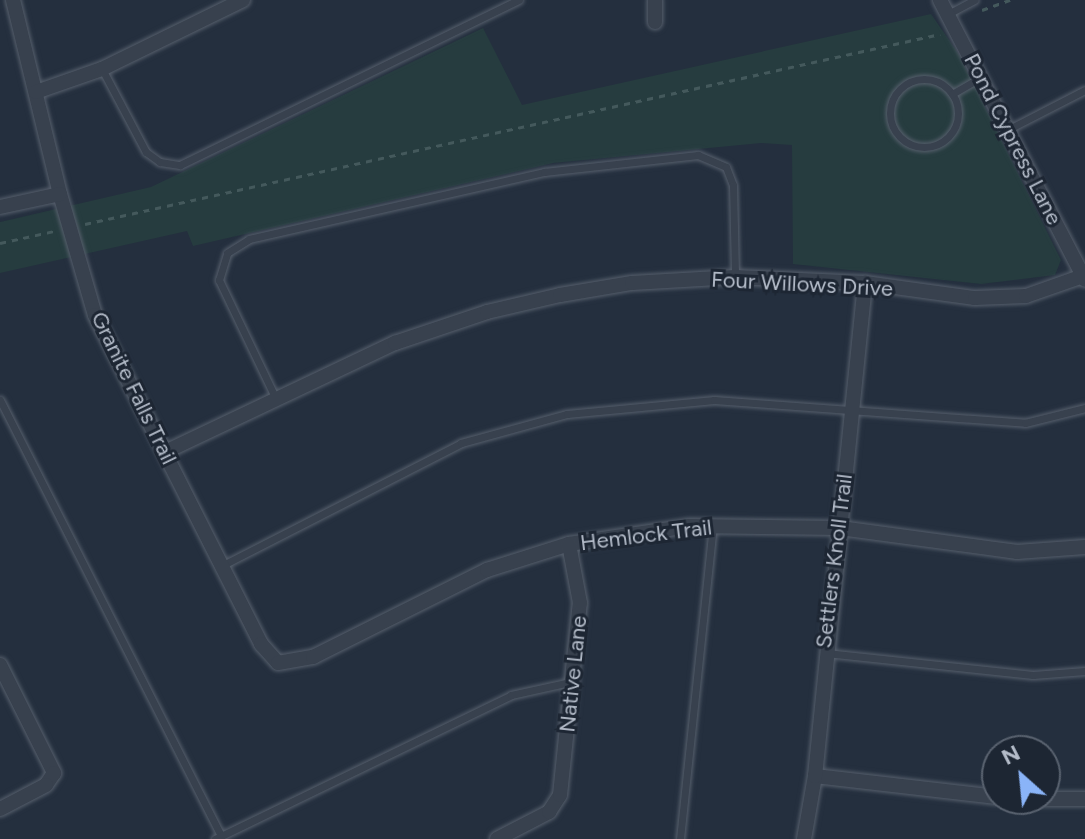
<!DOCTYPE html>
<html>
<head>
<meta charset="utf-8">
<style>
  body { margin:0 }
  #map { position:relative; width:1085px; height:839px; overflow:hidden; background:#242f3e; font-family:Figtree,sans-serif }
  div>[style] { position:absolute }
  .green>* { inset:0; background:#263c3f }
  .path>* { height:3px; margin-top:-1.5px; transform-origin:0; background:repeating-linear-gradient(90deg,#44595c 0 6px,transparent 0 12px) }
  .roads { filter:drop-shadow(0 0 2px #565f6c) drop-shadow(0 0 2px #565f6c) }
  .service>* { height:7px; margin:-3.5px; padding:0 3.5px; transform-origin:3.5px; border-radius:3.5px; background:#38414e }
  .service>.ring { margin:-3.5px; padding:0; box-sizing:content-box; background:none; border:7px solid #38414e; border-radius:50% }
  .minor>* { height:14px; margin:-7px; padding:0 7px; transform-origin:7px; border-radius:7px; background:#38414e }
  span { translate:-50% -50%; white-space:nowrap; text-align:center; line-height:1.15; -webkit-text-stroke:6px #1d2633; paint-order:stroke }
  .street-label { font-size:22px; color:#b4bcc9 }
  .north { position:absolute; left:981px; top:735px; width:80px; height:80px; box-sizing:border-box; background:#1d2633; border:2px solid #59626f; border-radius:50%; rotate:333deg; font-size:22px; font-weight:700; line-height:32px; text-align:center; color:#b4bcc9 }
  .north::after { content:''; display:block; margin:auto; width:28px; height:36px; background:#8ab4f8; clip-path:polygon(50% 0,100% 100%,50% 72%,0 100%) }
</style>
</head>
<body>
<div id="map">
  <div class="green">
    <i style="clip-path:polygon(931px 14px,958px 53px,1061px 260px,1055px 275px,981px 284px,793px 264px,792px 145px,761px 143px,553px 163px,193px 246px,187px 231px,0 273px,0 222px,151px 187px,483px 28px,522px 105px)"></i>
  </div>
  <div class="path">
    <i style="left:982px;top:10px;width:30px;rotate:-20deg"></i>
    <i style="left:85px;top:224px;width:876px;rotate:-12.53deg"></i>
    <i style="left:0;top:243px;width:55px;rotate:-12.5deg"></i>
  </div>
  <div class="roads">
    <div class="service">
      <i style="left:948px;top:14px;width:30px;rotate:-28deg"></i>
      <i style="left:102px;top:69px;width:94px;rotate:62.1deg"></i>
      <i style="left:146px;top:152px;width:17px;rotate:36deg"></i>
      <i style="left:160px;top:162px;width:20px;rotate:9deg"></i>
      <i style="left:180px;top:165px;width:377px;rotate:-26deg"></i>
      <i class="ring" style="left:890px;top:79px;width:61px;height:61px"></i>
      <i style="left:952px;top:94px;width:32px;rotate:-30deg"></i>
      <i style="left:1009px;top:129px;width:85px;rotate:-27.2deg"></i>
      <i style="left:276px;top:399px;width:132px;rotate:-115.6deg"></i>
      <i style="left:219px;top:280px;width:28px;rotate:-73deg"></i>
      <i style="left:227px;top:253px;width:26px;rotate:-32deg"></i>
      <i style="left:249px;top:239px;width:303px;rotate:-12.8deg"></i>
      <i style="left:544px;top:172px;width:155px;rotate:-6.3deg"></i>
      <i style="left:698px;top:155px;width:30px;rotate:23deg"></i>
      <i style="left:726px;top:167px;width:19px;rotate:69deg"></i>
      <i style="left:733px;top:185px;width:91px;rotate:88.7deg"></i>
      <i style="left:0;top:400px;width:489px;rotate:63.1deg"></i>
      <i style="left:223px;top:565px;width:267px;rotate:-27.1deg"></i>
      <i style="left:461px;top:443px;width:110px;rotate:-15.3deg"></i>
      <i style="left:567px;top:414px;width:148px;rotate:-5.4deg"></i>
      <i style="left:714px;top:400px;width:312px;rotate:4.2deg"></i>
      <i style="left:1025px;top:423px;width:62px;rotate:-14deg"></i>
      <i style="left:826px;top:653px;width:208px;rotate:6.1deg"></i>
      <i style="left:1033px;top:675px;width:52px;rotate:-4.4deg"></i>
      <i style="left:215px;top:839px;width:329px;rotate:-25.9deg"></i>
      <i style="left:511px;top:695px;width:60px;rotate:-12.4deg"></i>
      <i style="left:680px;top:839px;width:315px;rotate:-84deg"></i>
    </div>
    <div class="minor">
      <i style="left:13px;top:0;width:200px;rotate:76.4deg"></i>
      <i style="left:60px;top:194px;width:126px;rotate:73.9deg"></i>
      <i style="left:95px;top:315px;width:369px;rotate:63.2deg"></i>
      <i style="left:261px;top:644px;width:25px;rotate:48deg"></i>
      <i style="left:278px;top:663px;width:36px;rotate:-10deg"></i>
      <i style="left:313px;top:657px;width:195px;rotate:-26.6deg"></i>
      <i style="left:487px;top:570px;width:86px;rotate:-17.6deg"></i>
      <i style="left:569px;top:544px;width:121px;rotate:-8.5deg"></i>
      <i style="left:689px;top:526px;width:151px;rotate:0.8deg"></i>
      <i style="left:840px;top:528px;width:179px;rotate:7.7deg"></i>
      <i style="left:1017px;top:552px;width:68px;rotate:-4.2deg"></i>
      <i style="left:940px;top:0;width:315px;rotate:62.6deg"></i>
      <i style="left:655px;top:22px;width:22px;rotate:-90deg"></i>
      <i style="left:36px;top:92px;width:70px;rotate:-19.2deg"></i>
      <i style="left:102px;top:69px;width:157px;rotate:-26.1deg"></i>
      <i style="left:0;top:207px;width:61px;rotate:-12.2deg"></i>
      <i style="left:165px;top:452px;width:255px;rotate:-25.4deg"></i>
      <i style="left:395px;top:343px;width:97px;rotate:-18.6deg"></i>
      <i style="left:487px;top:312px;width:75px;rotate:-13.1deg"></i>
      <i style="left:560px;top:295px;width:73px;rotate:-9.5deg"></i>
      <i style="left:632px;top:283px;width:103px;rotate:-3.3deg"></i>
      <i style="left:735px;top:277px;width:130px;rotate:2.6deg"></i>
      <i style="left:865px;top:283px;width:111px;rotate:7.8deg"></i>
      <i style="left:975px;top:298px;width:51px;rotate:-2.2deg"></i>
      <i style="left:1026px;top:296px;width:60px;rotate:-19.3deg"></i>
      <i style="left:0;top:665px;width:121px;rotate:63.4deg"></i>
      <i style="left:54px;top:773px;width:14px;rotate:124deg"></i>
      <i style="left:46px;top:785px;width:52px;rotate:152.4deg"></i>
      <i style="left:815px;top:776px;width:183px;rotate:6.6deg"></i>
      <i style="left:1010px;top:799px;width:75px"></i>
      <i style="left:497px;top:839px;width:59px;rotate:-27.4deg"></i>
      <i style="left:549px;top:812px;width:20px;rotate:-57deg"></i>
      <i style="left:560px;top:795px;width:193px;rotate:-84.1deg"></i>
      <i style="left:580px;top:603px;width:60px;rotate:-100.6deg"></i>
      <i style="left:804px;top:839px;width:64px;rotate:-80.1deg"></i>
      <i style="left:815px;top:776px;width:496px;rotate:-84.2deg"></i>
    </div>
  </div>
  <div class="street-label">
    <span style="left:1013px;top:139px;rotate:63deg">Pond Cypress Lane</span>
    <span style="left:802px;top:284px;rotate:3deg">Four Willows Drive</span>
    <span style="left:134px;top:388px;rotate:64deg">Granite Falls Trail</span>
    <span style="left:646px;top:535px;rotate:-7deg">Hemlock Trail</span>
    <span style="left:834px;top:561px;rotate:-83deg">Settlers Knoll Trail</span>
    <span style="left:573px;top:674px;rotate:-84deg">Native Lane</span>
  </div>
  <div class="north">N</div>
</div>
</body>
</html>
